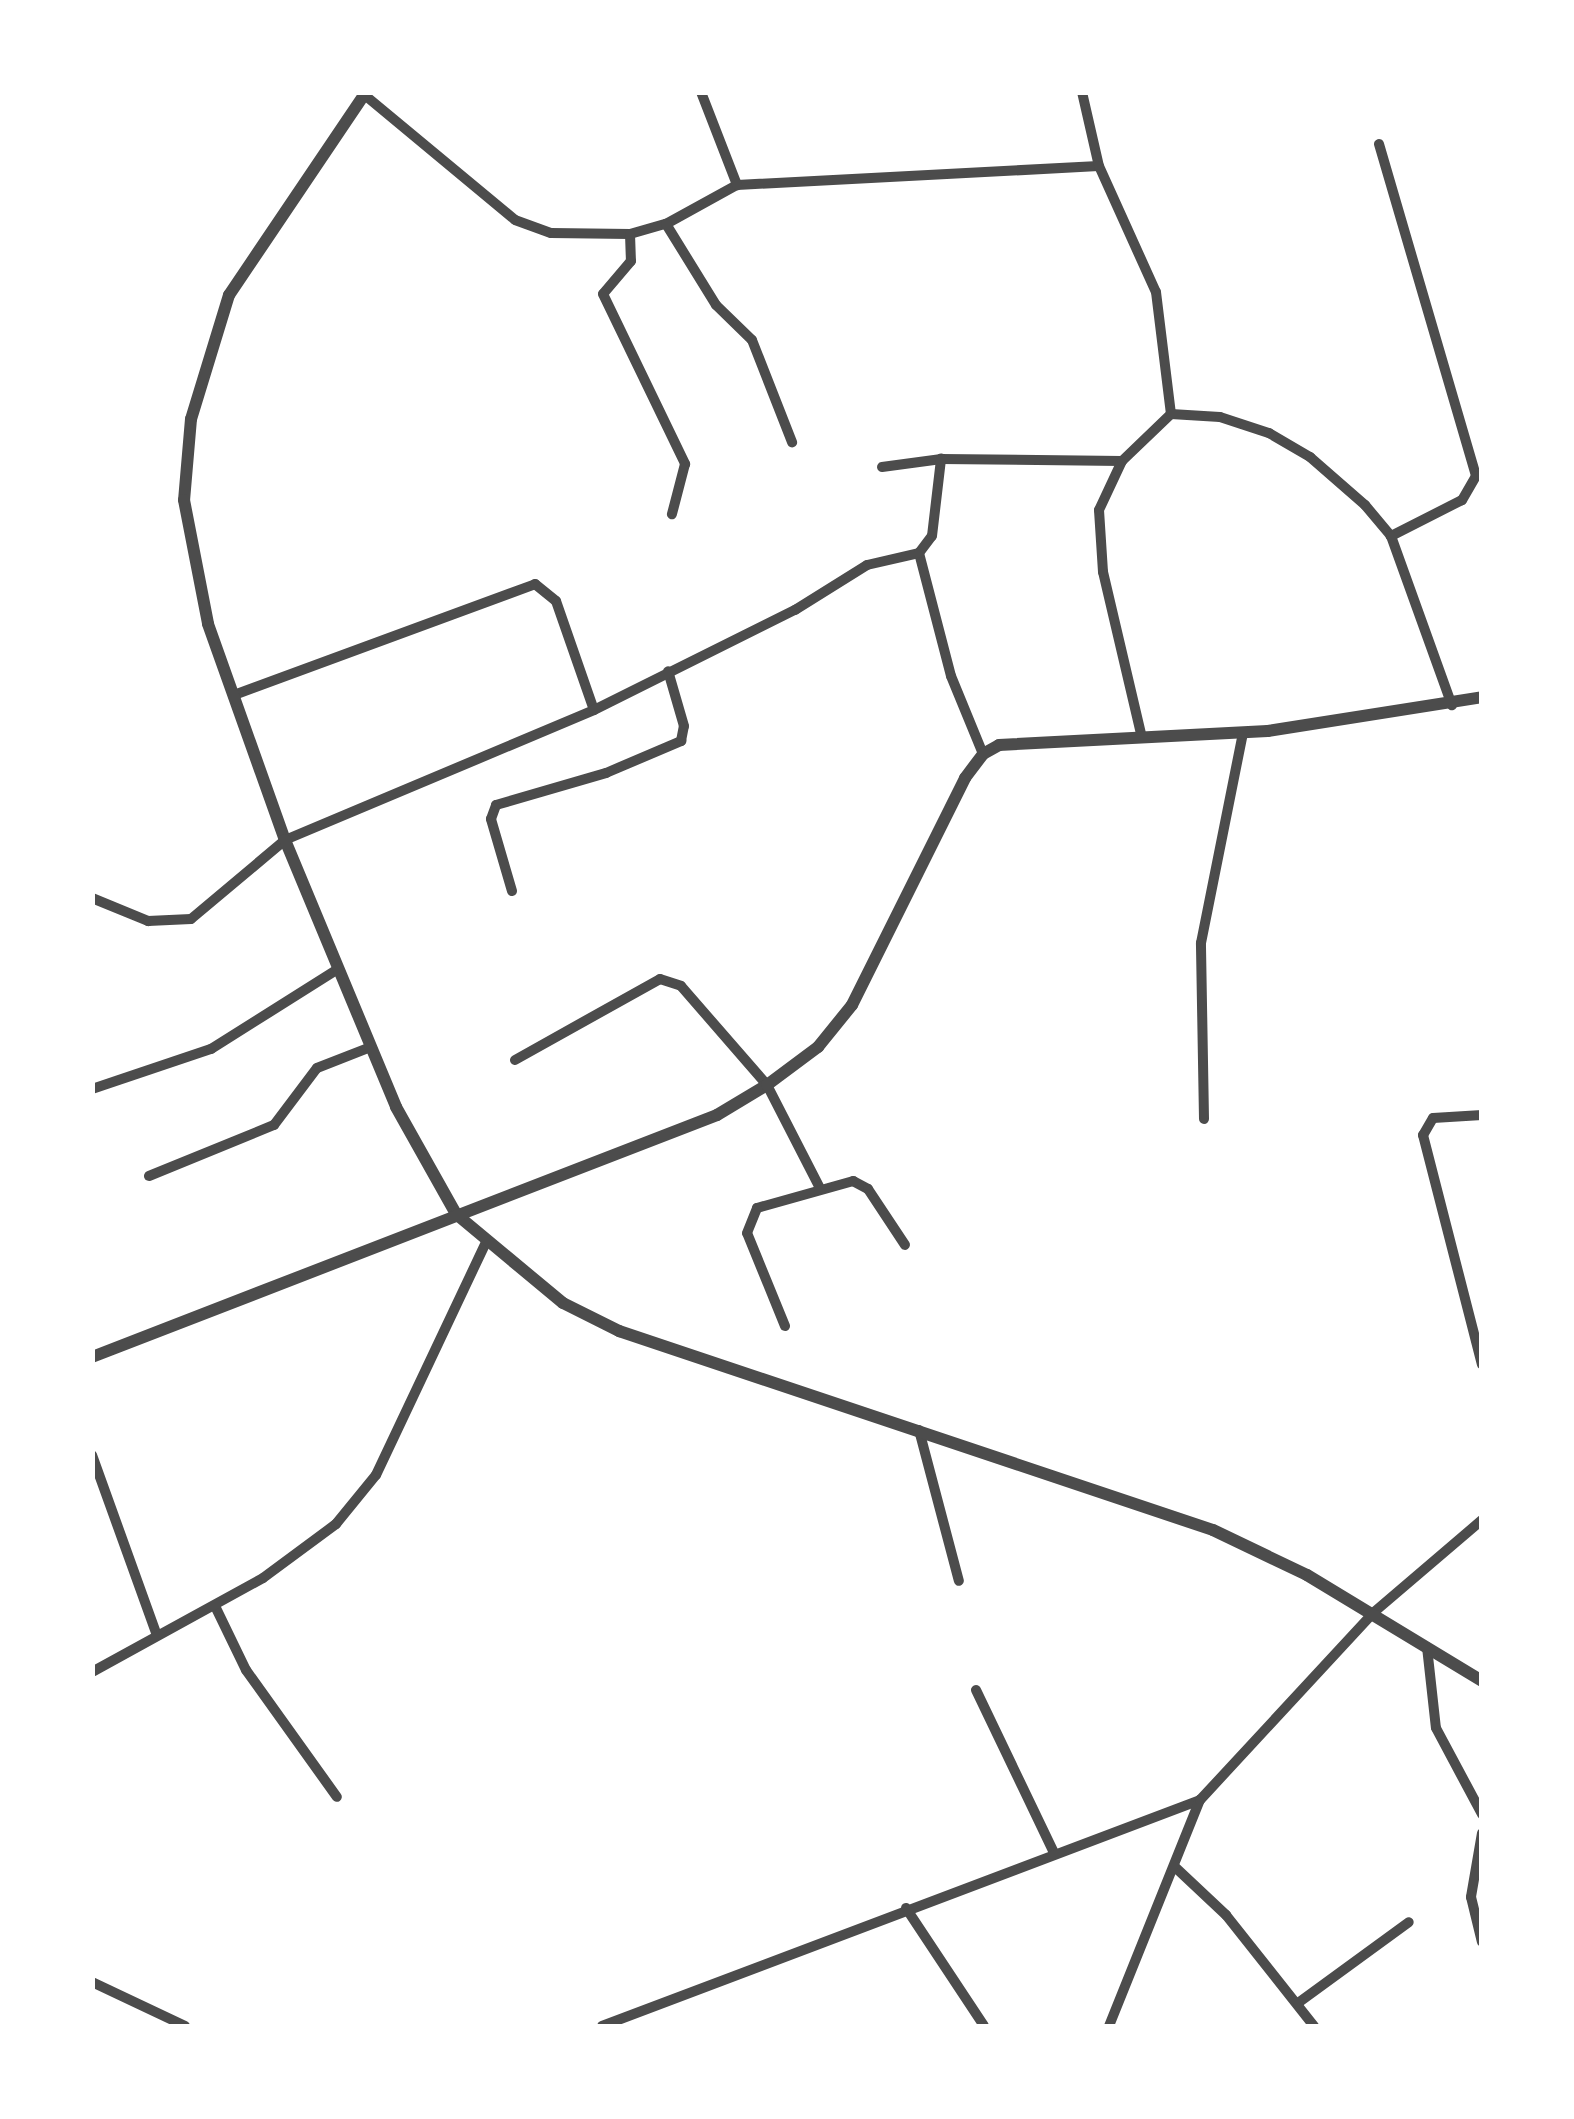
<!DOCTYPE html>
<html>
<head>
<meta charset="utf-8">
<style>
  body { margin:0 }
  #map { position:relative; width:1574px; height:2119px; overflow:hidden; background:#fff; font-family:Helvetica,sans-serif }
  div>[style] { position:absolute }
  .minor>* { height:10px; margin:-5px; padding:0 5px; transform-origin:5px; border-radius:5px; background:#4c4c4c }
  .tertiary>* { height:12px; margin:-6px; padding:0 6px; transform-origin:6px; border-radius:6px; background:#4c4c4c }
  span { translate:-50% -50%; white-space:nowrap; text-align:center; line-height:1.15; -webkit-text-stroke:9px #fff; paint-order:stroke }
  .frame { position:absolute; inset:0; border:95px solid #fff; pointer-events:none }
</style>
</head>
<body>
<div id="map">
  <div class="minor">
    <i style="left:361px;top:92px;width:200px;rotate:39.7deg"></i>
    <i style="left:515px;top:220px;width:38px;rotate:20deg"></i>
    <i style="left:551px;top:233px;width:79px;rotate:0.7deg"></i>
    <i style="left:630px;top:234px;width:37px;rotate:-16deg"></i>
    <i style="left:666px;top:224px;width:81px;rotate:-28.8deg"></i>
    <i style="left:737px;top:185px;width:362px;rotate:-3deg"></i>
    <i style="left:701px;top:92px;width:100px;rotate:68.8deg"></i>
    <i style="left:1082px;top:92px;width:76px;rotate:77.1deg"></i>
    <i style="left:1099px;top:166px;width:138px;rotate:65.7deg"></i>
    <i style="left:1156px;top:292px;width:123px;rotate:83deg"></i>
    <i style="left:1379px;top:144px;width:346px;rotate:73.7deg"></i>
    <i style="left:1476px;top:476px;width:28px;rotate:120deg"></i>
    <i style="left:1462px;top:500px;width:80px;rotate:153.1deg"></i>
    <i style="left:666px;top:224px;width:95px;rotate:58.3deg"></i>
    <i style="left:716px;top:305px;width:50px;rotate:44.2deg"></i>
    <i style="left:752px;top:340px;width:110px;rotate:68.6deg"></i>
    <i style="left:630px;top:234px;width:27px;rotate:88deg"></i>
    <i style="left:631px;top:261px;width:43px;rotate:130.3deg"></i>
    <i style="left:603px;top:294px;width:189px;rotate:64.2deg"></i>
    <i style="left:685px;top:464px;width:52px;rotate:104.6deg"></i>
    <i style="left:882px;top:467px;width:60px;rotate:-7.7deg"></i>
    <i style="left:941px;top:459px;width:181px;rotate:0.6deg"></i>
    <i style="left:919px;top:553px;width:127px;rotate:75.4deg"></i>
    <i style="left:951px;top:676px;width:84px;rotate:67.7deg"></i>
    <i style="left:234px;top:695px;width:321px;rotate:-20.2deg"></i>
    <i style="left:535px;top:584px;width:27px;rotate:39deg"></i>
    <i style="left:556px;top:601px;width:115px;rotate:70.8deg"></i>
    <i style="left:1142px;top:738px;width:171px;rotate:-103.2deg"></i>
    <i style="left:1103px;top:572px;width:62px;rotate:-93.7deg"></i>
    <i style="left:1099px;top:510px;width:54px;rotate:-64.9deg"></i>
    <i style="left:1122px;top:461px;width:68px;rotate:-43.8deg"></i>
    <i style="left:1171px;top:414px;width:49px;rotate:3.5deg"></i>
    <i style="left:1220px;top:417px;width:52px;rotate:18.1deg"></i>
    <i style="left:1269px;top:433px;width:48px;rotate:30.3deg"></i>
    <i style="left:1310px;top:457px;width:73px;rotate:41.1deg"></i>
    <i style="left:1365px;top:505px;width:40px;rotate:50deg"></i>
    <i style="left:1391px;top:536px;width:180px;rotate:70.2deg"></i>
    <i style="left:512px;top:891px;width:75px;rotate:-106.3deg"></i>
    <i style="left:491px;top:819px;width:15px;rotate:-70deg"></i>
    <i style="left:496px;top:805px;width:115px;rotate:-16.2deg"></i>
    <i style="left:606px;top:773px;width:82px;rotate:-23.1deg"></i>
    <i style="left:681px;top:741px;width:15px;rotate:-79deg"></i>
    <i style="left:684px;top:726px;width:57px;rotate:-106.2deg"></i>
    <i style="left:92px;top:898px;width:61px;rotate:22.3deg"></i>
    <i style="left:148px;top:921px;width:43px;rotate:-2.7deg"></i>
    <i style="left:191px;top:919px;width:123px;rotate:-40deg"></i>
    <i style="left:285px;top:840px;width:335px;rotate:-22.8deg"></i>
    <i style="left:594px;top:710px;width:225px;rotate:-26.5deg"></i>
    <i style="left:795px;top:610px;width:85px;rotate:-32deg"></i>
    <i style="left:867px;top:565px;width:53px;rotate:-13deg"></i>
    <i style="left:919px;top:553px;width:21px;rotate:-53deg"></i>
    <i style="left:932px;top:536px;width:78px;rotate:-83.3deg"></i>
    <i style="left:515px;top:1060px;width:166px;rotate:-29.2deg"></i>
    <i style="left:660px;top:979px;width:22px;rotate:18deg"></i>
    <i style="left:681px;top:986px;width:131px;rotate:49deg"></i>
    <i style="left:767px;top:1085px;width:116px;rotate:62.8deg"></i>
    <i style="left:92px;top:1089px;width:126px;rotate:-18.6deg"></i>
    <i style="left:211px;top:1049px;width:150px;rotate:-32.2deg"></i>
    <i style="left:1482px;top:1115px;width:49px;rotate:176.5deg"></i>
    <i style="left:1433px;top:1118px;width:20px;rotate:120deg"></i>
    <i style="left:1423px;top:1135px;width:237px;rotate:75.6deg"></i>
    <i style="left:1204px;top:1119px;width:176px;rotate:-91deg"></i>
    <i style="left:1201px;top:943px;width:214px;rotate:-78.7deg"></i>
    <i style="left:149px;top:1176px;width:135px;rotate:-22.2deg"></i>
    <i style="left:274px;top:1125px;width:71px;rotate:-53deg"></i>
    <i style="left:317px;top:1068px;width:58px;rotate:-21.3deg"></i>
    <i style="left:785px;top:1326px;width:100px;rotate:-112.2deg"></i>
    <i style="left:747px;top:1233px;width:27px;rotate:-68deg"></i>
    <i style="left:757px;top:1208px;width:100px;rotate:-15.7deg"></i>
    <i style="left:853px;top:1181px;width:17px;rotate:28deg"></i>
    <i style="left:868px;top:1189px;width:67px;rotate:56.5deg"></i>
    <i style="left:919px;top:1430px;width:156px;rotate:75.2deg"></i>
    <i style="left:92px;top:1455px;width:192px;rotate:70.2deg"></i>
    <i style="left:215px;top:1606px;width:71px;rotate:64.2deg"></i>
    <i style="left:246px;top:1670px;width:156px;rotate:54.4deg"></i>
    <i style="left:1427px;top:1647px;width:81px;rotate:83.7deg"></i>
    <i style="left:1436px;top:1728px;width:98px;rotate:61.9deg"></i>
    <i style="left:92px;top:1672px;width:195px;rotate:-28.8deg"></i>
    <i style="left:263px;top:1578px;width:91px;rotate:-36.5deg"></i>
    <i style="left:336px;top:1524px;width:63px;rotate:-50.8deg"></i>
    <i style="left:376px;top:1475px;width:258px;rotate:-64.7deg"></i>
    <i style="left:976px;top:1690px;width:178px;rotate:64.4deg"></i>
    <i style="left:1482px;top:1833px;width:65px;rotate:99.8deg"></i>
    <i style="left:1471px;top:1897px;width:46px;rotate:76.3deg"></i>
    <i style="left:1176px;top:1868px;width:69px;rotate:43.2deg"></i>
    <i style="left:1226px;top:1915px;width:142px;rotate:51.6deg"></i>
    <i style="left:906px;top:1908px;width:141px;rotate:56.5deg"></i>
    <i style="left:92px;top:1982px;width:103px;rotate:25.3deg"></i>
    <i style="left:1298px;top:2003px;width:137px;rotate:-36.1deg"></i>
    <i style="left:602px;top:2026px;width:639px;rotate:-20.7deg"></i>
    <i style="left:1109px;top:2026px;width:244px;rotate:-68.1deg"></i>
    <i style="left:1200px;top:1800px;width:255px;rotate:-47.2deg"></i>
    <i style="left:1373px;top:1613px;width:143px;rotate:-40.5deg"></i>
  </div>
  <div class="tertiary">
    <i style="left:366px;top:92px;width:245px;rotate:124deg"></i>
    <i style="left:229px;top:295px;width:130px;rotate:107deg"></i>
    <i style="left:191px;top:419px;width:81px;rotate:94.9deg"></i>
    <i style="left:184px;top:500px;width:126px;rotate:79deg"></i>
    <i style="left:208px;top:624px;width:229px;rotate:70.4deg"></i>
    <i style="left:285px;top:840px;width:289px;rotate:67.4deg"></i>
    <i style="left:396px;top:1107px;width:123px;rotate:60.7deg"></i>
    <i style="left:456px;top:1214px;width:139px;rotate:39.8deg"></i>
    <i style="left:563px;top:1303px;width:63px;rotate:26.6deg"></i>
    <i style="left:619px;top:1331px;width:626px;rotate:18.52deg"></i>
    <i style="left:1213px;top:1530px;width:104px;rotate:25.6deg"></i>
    <i style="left:1307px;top:1575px;width:205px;rotate:31.2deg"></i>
    <i style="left:92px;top:1357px;width:670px;rotate:-21.17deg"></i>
    <i style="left:717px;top:1115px;width:58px;rotate:-31deg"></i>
    <i style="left:767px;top:1085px;width:64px;rotate:-36.7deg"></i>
    <i style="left:818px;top:1047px;width:54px;rotate:-51deg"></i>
    <i style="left:852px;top:1005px;width:254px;rotate:-63.5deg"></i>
    <i style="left:965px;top:778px;width:30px;rotate:-53deg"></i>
    <i style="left:983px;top:754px;width:18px;rotate:-29deg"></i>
    <i style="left:999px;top:745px;width:269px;rotate:-3deg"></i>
    <i style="left:1268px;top:731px;width:217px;rotate:-9deg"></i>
  </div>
  <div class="frame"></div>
</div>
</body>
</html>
